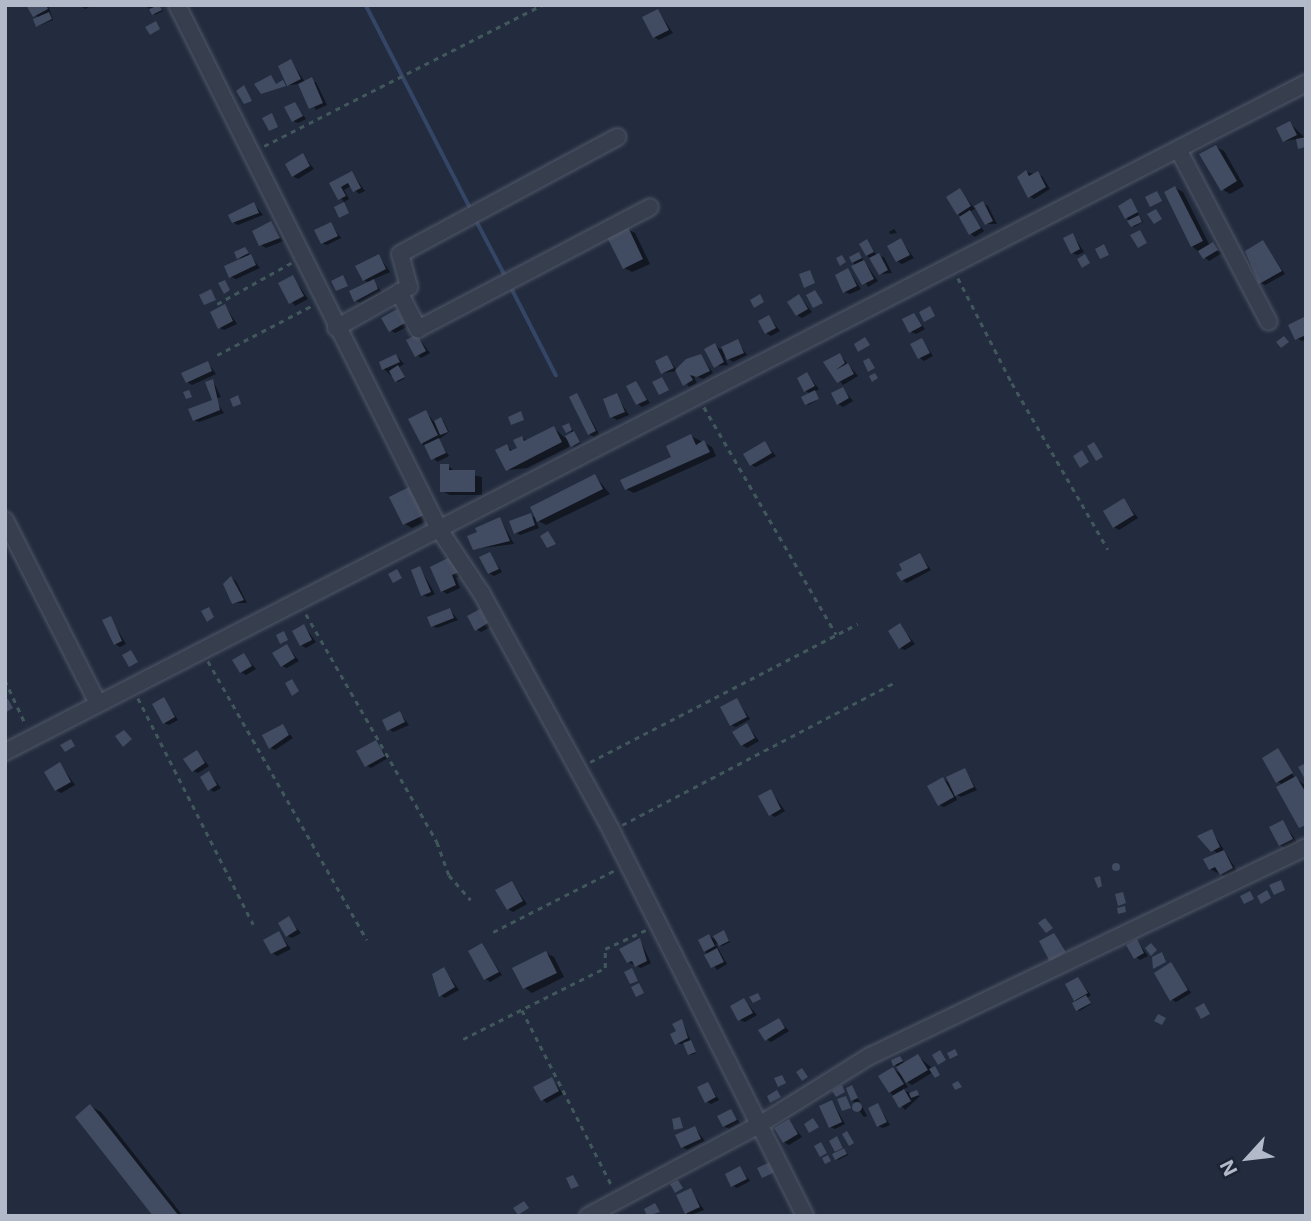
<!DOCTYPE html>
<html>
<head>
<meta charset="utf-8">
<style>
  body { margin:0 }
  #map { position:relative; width:1311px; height:1221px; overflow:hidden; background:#222c3e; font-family:Inter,sans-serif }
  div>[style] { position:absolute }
  .shadow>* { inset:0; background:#0007 }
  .stream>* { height:3.5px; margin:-1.75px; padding:0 1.75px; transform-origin:1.75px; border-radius:1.75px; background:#354566 }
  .building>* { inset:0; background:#414b61 }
  .round { border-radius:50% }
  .path>* { height:2.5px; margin-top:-1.25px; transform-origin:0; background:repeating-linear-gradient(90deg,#42575c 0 5px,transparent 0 10px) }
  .roads { filter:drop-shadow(0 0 2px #525969) drop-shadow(0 0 2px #525969) }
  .minor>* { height:16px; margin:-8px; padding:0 8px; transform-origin:8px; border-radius:8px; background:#373e4e }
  span { translate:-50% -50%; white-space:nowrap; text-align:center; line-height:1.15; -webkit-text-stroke:5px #1c2333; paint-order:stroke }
  .frame { position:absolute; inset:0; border:7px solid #b2b9c9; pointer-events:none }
  .north { position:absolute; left:1213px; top:1123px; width:70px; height:70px; -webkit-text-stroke:5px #1c2333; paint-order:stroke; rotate:243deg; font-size:19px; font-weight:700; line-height:28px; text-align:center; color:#b2b9c9 }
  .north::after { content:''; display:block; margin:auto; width:24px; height:32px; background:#b2b9c9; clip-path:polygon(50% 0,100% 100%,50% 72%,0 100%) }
</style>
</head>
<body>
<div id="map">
  <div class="shadow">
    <i style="clip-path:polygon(29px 5px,48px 5px,53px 20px,38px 26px,39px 19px)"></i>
    <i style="clip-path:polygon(80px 5px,93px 5px,85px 9px)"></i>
    <i style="clip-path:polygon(158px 5px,163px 11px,155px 15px,145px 5px)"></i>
    <i style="clip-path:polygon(658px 11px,673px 33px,659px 40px,654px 37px)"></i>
    <i style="clip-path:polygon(291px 61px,305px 82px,316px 82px,327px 105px,316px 110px,300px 84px,289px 85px)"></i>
    <i style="clip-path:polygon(295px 104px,306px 119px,298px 123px,293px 121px)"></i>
    <i style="clip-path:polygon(1290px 123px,1306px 139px,1306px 148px,1299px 148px,1298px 139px,1284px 141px)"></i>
    <i style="clip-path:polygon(1216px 147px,1224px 151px,1244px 186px,1230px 194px,1222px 189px)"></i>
    <i style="clip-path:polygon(303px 155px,314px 169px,298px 179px,293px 176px)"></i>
    <i style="clip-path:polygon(1026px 172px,1042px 176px,1050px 189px,1034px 199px,1029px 196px)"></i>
    <i style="clip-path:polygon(352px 173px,365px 191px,359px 194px,351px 186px,344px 190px,349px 199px,344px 202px,331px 184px)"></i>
    <i style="clip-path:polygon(1175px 188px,1183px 192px,1210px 246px,1222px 253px,1209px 261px,1192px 246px)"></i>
    <i style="clip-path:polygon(960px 190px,974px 208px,983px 203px,988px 206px,997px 224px,986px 224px,977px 207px,970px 212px,984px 231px,975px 237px,971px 234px,958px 213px)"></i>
    <i style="clip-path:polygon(1131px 200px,1143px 222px,1134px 227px,1126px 217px)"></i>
    <i style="clip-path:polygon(254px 204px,263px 215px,238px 225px,233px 222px)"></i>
    <i style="clip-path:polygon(271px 223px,283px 241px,266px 248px,261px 245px)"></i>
    <i style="clip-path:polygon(331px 224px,341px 238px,327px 245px,322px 243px)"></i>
    <i style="clip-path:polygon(627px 229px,635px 233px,650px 264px,632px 272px,624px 268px)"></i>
    <i style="clip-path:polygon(894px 229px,897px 233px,890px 234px,889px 232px)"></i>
    <i style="clip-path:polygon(1073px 235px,1084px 252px,1077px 255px,1072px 253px)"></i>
    <i style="clip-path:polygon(901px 240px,914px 258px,902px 264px,897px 261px)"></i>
    <i style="clip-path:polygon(867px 241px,877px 256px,884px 257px,892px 273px,880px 274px,867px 255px)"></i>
    <i style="clip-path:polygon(1263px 242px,1285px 274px,1265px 285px,1260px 283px)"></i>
    <i style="clip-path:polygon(245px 249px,260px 268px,236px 279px,231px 277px)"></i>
    <i style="clip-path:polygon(859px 254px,878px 281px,868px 287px,853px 262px)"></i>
    <i style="clip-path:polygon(379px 256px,390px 272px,372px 280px,382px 292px,360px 303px,355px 300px,370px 283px,364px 280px)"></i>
    <i style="clip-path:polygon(848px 270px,861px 289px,850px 294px,845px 292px)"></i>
    <i style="clip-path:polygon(293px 277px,308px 299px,295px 306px,280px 284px)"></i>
    <i style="clip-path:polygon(799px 296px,812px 312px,802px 318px,797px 315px)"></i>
    <i style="clip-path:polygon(225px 306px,237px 324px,224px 330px,220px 328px)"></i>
    <i style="clip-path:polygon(397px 311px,409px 326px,395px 333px,390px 330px)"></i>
    <i style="clip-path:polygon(914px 315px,925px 329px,916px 334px,911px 332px)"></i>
    <i style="clip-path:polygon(769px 317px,780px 331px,771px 336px,766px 333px)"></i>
    <i style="clip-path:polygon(1306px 318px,1306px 339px,1302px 341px,1297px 338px)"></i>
    <i style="clip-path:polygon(417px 336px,430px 353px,421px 358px,417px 355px)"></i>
    <i style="clip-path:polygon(922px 340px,933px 356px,924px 361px,920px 358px)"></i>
    <i style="clip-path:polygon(737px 341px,747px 355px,733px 362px,724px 356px,728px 365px,715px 366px,715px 345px,720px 349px)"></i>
    <i style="clip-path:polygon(396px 355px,404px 364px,399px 367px,405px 378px,398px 382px,384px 369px)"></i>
    <i style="clip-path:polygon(840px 355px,858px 376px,843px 385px,825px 363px)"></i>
    <i style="clip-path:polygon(701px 356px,713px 373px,703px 379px,693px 375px,697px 383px,689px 387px,677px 371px,663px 373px,667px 357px,677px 370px)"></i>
    <i style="clip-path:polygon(208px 363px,216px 374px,192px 385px,187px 382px)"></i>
    <i style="clip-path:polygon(807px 374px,819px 389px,814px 392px,819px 399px,808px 405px,811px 394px,806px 391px)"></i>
    <i style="clip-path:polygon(213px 381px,221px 397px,215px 399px)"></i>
    <i style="clip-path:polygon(636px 383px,650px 403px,642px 407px,638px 404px)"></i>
    <i style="clip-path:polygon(843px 389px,853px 401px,843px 407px,838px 404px)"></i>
    <i style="clip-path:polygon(577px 395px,599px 434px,594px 437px,589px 434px)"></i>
    <i style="clip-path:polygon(616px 395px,629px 415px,617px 420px,612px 417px)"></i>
    <i style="clip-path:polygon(215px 400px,224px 413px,199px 422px,194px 420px)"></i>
    <i style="clip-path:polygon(426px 412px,434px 422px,443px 420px,449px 432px,438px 440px,449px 456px,437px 462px,422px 443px)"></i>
    <i style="clip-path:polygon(569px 425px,581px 443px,574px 447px,568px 437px,569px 447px,527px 468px,507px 470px,507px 446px,513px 452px,519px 448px,522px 438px,528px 441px,554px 428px,565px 438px,572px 434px)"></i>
    <i style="clip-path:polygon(691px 436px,712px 447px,716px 456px,634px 493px,626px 489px,673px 458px)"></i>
    <i style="clip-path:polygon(765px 443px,776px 456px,756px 467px,751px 465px)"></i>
    <i style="clip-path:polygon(448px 466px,456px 472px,482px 477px,482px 495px,450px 495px,442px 491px)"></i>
    <i style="clip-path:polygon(595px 476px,610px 494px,546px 525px,535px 519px,539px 528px,520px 535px,515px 532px,530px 515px,538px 520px)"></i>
    <i style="clip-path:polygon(409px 489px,417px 493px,430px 519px,412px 528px,405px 524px)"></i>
    <i style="clip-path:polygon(1124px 500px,1138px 518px,1119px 530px,1114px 527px)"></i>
    <i style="clip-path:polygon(500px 519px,514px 544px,474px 549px)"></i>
    <i style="clip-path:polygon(490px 554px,502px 572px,494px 576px,489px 573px)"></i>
    <i style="clip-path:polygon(920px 555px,931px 570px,907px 583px,902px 580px,904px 571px)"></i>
    <i style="clip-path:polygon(452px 558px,463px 575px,456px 578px,460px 588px,447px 594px,442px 591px)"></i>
    <i style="clip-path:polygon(420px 568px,435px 594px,428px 597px,423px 595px)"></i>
    <i style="clip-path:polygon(231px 578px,236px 581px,247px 603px,233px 603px)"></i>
    <i style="clip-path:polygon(450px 610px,458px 620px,437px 628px,433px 626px)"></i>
    <i style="clip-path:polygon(480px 611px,492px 626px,481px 632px,476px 629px)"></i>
    <i style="clip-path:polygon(110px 618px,126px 644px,120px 647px,115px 644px)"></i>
    <i style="clip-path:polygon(304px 626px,316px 642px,306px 648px,301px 645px)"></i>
    <i style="clip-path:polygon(900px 626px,915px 644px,905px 650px,900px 648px)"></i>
    <i style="clip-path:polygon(287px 646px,299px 661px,287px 668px,282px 666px)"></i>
    <i style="clip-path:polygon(244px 655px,256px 669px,246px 675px,241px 672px)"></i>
    <i style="clip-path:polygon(164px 699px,178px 720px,169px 725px,164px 723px)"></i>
    <i style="clip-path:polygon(737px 700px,750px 719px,736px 727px,731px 725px)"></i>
    <i style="clip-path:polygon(400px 713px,409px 725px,393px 732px,389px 729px)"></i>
    <i style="clip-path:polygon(747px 725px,759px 741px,747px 748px,742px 745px)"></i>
    <i style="clip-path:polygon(282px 726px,293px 738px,275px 750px,271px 748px)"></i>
    <i style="clip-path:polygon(376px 742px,388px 758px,371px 768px,366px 765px)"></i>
    <i style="clip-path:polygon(1278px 750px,1294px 777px,1306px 786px,1306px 830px,1284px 785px,1278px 782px)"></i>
    <i style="clip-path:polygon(197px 752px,209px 766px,198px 773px,193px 771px)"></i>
    <i style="clip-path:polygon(60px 764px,75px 785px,61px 793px,56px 790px)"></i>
    <i style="clip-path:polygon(965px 770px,977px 790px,961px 797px,954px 793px,957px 800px,944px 807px,939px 805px,943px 779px,951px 784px)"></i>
    <i style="clip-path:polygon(209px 773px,221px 788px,214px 792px,209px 789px)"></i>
    <i style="clip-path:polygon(771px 791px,785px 811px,775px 817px,770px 814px)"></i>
    <i style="clip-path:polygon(1283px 822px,1297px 842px,1285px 848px,1280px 845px)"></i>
    <i style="clip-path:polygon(1212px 831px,1237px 871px,1226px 877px,1210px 869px,1218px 854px,1199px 837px)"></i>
    <i style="clip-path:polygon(512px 883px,527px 904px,513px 912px,508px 909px)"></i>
    <i style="clip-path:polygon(289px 919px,301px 933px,292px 938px,287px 936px)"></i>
    <i style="clip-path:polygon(724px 932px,730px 942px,722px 946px,715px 943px,727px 964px,717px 970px,705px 951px,709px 936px,718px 941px)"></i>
    <i style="clip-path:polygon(279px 933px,291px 949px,277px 956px,273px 953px)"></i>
    <i style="clip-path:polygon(1054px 935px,1069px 955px,1052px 960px)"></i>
    <i style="clip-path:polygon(640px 940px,651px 963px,641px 968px,628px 962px)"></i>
    <i style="clip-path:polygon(1137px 941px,1148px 956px,1140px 960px,1136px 957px)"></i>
    <i style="clip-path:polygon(482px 945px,502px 975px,490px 982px,486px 979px)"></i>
    <i style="clip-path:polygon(546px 953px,554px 957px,564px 977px,532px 993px,525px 988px)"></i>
    <i style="clip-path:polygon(1171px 964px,1191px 993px,1176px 1002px,1171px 999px)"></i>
    <i style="clip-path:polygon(444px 969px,459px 990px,445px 998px,440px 995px)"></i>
    <i style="clip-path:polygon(1078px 979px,1091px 995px,1087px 998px,1091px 1004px,1079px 1011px,1075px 999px)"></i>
    <i style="clip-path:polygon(744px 1000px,757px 1015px,745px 1022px,740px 1020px)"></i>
    <i style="clip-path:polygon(779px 1020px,789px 1031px,771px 1042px,766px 1039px)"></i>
    <i style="clip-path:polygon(682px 1021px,696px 1053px,691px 1055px,686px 1044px,677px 1044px)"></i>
    <i style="clip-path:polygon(918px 1056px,941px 1076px,933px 1072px,912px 1085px,903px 1080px,908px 1087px,902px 1090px,920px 1096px,905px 1110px,890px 1092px,893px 1069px,903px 1075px,895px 1064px,900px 1058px,905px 1064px)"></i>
    <i style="clip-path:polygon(552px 1079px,563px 1094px,547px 1103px,543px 1100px)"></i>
    <i style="clip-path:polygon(708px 1084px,719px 1100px,711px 1104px,706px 1101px)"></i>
    <i style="clip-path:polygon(852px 1087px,867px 1116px,864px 1117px,854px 1104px)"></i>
    <i style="clip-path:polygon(833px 1103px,845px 1124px,835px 1129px,830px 1127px)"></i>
    <i style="clip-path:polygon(878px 1105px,890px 1125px,883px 1128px,878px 1126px)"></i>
    <i style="clip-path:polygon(90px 1106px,101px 1112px,183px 1216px,156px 1216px)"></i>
    <i style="clip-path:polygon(731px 1111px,740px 1123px,729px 1129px,724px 1126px)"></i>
    <i style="clip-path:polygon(789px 1121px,802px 1137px,789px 1145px,784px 1142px)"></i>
    <i style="clip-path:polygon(695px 1128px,705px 1141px,687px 1150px,683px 1147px)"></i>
    <i style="clip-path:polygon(838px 1139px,848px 1155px,838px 1160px,831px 1141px)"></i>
    <i style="clip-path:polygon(740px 1168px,750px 1181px,737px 1188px,732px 1185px)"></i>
    <i style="clip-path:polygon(691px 1190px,704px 1210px,688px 1216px,686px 1213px)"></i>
  </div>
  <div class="stream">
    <i style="left:366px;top:5px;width:232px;rotate:62.8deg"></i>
    <i style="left:475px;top:218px;width:67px;rotate:62.3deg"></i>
    <i style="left:511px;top:287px;width:99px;rotate:62.9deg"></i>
  </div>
  <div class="building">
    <i style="clip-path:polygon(26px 5px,46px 5px,48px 9px,33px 17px)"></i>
    <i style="clip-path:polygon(159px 5px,162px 10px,152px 15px,149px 9px)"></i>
    <i style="clip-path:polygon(658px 9px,669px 30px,653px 38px,642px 17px)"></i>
    <i style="clip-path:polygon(49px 12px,52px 19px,36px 27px,33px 19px)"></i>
    <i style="clip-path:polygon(156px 21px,160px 29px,150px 35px,145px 27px)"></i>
    <i style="clip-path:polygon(291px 59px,301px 79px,287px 86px,278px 66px)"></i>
    <i style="clip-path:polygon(271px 75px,276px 84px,283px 80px,286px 86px,261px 94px,254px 84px)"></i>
    <i style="clip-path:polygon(312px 77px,323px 103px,309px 109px,298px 84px)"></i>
    <i style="clip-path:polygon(244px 85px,252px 101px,244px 104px,236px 91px)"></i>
    <i style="clip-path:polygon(295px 102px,303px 116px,292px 122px,284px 107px)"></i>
    <i style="clip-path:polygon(272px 113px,278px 127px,269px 131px,262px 118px)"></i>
    <i style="clip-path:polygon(1290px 121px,1297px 135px,1283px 142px,1276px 128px)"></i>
    <i style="clip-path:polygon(1306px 137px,1306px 147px,1298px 149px,1296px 139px)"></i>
    <i style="clip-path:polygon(1216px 145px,1237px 181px,1221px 191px,1199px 154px)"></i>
    <i style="clip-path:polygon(303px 153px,310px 166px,292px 177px,285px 164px)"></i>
    <i style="clip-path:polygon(1026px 170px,1029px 176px,1038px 171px,1046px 187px,1028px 198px,1017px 177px)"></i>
    <i style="clip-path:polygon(352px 171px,361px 188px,353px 192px,348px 183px,341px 187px,346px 196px,338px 200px,329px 183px)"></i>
    <i style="clip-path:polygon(1175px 186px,1203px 241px,1191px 247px,1164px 192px)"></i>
    <i style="clip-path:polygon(960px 188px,971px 206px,957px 215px,946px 197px)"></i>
    <i style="clip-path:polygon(1157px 191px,1162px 201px,1150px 207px,1145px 197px)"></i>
    <i style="clip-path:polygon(1131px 198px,1138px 212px,1125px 219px,1118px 206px)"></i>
    <i style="clip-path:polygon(983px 201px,993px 221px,985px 225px,974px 206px)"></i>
    <i style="clip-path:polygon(254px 202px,259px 213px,232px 223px,228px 215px)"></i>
    <i style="clip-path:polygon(344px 202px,349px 213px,339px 218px,334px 207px)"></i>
    <i style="clip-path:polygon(1156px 209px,1162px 219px,1154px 224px,1147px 214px)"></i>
    <i style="clip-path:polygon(970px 210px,981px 228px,969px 235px,959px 217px)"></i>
    <i style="clip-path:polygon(1139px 215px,1142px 222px,1131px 227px,1127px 221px)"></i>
    <i style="clip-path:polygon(271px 221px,280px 238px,259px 246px,252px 231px)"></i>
    <i style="clip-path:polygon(331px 222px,338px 236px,321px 244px,314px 230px)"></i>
    <i style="clip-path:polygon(628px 227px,643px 259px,623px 269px,607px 237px)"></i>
    <i style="clip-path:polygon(1140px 230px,1147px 243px,1138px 248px,1130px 235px)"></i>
    <i style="clip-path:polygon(1073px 233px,1080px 249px,1071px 254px,1063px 238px)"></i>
    <i style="clip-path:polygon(901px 238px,910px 255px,896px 262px,887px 246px)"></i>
    <i style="clip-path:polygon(867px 239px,874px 252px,866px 256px,859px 244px)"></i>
    <i style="clip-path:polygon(1263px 240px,1282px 271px,1259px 284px,1245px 251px)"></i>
    <i style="clip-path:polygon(1213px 242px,1218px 250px,1203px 259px,1198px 251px)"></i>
    <i style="clip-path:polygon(1104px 244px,1109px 255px,1100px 259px,1095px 249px)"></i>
    <i style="clip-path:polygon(245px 247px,249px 253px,237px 259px,234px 252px)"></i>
    <i style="clip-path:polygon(859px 252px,862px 258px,852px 263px,849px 257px)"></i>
    <i style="clip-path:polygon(879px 253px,888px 270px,879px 275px,869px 258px)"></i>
    <i style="clip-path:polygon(251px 254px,256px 265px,229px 278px,224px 266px)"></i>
    <i style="clip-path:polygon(379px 254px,386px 269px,363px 281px,355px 266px)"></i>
    <i style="clip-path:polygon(1085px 254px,1090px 263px,1082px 268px,1077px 259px)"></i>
    <i style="clip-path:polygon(842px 255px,846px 262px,840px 266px,836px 258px)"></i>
    <i style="clip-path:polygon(864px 260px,874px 279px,862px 285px,851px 266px)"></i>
    <i style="clip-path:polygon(848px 268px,857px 286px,843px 293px,835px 275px)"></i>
    <i style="clip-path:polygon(810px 270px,815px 283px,804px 288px,799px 274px)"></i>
    <i style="clip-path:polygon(293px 275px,304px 296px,289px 304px,278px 283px)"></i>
    <i style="clip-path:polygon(343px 275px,348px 286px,336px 291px,331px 281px)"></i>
    <i style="clip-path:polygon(374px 279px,378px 289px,354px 302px,349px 291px)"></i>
    <i style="clip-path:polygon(225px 280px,230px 290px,224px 294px,218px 283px)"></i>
    <i style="clip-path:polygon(211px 289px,216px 300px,204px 305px,199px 295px)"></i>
    <i style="clip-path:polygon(815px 290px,823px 303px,813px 308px,806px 295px)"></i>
    <i style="clip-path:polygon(760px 294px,764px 302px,754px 308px,750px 300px)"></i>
    <i style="clip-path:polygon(799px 294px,808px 309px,796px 316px,787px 302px)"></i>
    <i style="clip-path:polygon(225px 304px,233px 321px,218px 329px,210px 312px)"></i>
    <i style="clip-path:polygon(930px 306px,935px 316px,924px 322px,919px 312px)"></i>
    <i style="clip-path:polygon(397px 309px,405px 323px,389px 332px,381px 318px)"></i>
    <i style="clip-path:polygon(914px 313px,922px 326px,909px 333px,902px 319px)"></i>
    <i style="clip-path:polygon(769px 315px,776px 328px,765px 334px,758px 321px)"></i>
    <i style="clip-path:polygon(1306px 316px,1306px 335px,1295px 340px,1288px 325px)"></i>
    <i style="clip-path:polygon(417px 334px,426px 351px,415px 357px,406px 340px)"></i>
    <i style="clip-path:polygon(1284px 336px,1289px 342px,1281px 348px,1276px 342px)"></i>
    <i style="clip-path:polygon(865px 337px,870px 345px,858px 352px,854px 344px)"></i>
    <i style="clip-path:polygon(922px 338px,930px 353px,918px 359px,910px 344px)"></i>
    <i style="clip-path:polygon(738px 339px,744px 353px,727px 360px,721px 347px)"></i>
    <i style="clip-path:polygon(715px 343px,724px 362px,714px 368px,704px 349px)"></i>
    <i style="clip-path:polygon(840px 353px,845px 363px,836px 370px,848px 363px,854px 374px,837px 383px,823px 362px)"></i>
    <i style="clip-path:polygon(396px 354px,400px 362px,382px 370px,379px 362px)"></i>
    <i style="clip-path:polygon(701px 354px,710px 371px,697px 377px,690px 375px,693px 380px,683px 386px,675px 370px,686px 359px)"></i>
    <i style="clip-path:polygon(667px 355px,674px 368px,661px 374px,655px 361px)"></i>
    <i style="clip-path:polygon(869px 358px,875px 368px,868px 372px,863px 361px)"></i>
    <i style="clip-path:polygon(208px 361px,212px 371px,186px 383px,181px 373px)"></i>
    <i style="clip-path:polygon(398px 365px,405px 377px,395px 382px,389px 371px)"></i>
    <i style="clip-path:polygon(807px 372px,815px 386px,804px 392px,797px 378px)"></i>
    <i style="clip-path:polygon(875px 373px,878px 378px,872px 382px,869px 376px)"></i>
    <i style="clip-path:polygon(662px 377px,669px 390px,659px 395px,652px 382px)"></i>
    <i style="clip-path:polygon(213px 379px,220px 410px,193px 421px,188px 409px,212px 400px,205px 382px)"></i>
    <i style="clip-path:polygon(636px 381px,647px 400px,636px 405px,626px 386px)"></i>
    <i style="clip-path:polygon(843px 387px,849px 398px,837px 405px,831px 393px)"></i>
    <i style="clip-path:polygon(189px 390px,192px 397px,186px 399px,183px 392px)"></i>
    <i style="clip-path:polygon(815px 390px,819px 399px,805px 405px,801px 397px)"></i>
    <i style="clip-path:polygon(577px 393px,596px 431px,588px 435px,569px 397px)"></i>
    <i style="clip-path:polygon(617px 393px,625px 412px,610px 418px,603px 399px)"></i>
    <i style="clip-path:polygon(238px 395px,241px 404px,233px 407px,230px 399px)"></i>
    <i style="clip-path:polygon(426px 410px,438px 435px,421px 444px,408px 419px)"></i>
    <i style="clip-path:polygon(521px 411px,524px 420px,511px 425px,508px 417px)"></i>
    <i style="clip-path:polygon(441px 417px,448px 432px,440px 435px,434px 421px)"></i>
    <i style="clip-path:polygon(569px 423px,572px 430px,566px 433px,562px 426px)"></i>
    <i style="clip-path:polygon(554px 426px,562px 442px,506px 471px,495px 450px,507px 444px,510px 451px,517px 448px,513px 440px,522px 436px,524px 441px)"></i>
    <i style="clip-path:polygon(574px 431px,580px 442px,571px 447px,565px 436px)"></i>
    <i style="clip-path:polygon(691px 434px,696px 445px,704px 440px,710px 452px,625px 490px,620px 480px,671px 457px,666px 446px)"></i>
    <i style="clip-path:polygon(439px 438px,446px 453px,431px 460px,424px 445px)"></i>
    <i style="clip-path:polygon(765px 441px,772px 453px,750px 466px,743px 454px)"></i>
    <i style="clip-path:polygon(1094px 442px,1103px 457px,1096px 461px,1087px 446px)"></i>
    <i style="clip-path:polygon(1082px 450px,1089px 462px,1080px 468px,1073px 456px)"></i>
    <i style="clip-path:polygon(440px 464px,449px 464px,449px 470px,475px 470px,475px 492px,440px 492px)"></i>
    <i style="clip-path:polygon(595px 474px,603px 489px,537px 522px,530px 507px)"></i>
    <i style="clip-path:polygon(409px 487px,424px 515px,403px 525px,389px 497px)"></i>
    <i style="clip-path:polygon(1124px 498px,1134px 515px,1113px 528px,1103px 511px)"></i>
    <i style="clip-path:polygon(531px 513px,535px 525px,514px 534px,509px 521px)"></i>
    <i style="clip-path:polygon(500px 517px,510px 541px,473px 550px,467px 536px,477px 532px,475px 528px)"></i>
    <i style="clip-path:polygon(548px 531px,556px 544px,547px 548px,540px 536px)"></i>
    <i style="clip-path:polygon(490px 552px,499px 569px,488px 574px,479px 557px)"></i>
    <i style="clip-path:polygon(920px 553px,928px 568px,901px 581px,896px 573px,902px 570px,899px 564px)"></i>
    <i style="clip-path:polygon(452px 556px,459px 572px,452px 575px,456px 585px,441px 592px,430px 567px)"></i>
    <i style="clip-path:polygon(420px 566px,431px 592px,421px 596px,411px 570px)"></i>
    <i style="clip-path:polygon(397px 569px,402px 578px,393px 583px,388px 574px)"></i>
    <i style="clip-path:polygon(231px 576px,244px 600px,232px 604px,223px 584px)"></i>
    <i style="clip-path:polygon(209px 607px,214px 617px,207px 622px,201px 611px)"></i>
    <i style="clip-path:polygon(450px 608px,454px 618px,431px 627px,427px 617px)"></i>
    <i style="clip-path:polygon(480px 609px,488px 623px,475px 631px,467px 616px)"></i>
    <i style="clip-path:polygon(111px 616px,122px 641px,114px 645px,102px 620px)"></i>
    <i style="clip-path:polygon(900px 623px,911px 641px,899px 649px,888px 631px)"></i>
    <i style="clip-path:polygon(304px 624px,312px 640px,300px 646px,292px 631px)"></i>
    <i style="clip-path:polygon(284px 631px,288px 640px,280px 644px,276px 635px)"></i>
    <i style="clip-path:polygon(287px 644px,295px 658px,281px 667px,272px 653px)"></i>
    <i style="clip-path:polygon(131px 650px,138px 662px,129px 667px,122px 655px)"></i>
    <i style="clip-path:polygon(244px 653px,252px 666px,240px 673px,232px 660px)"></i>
    <i style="clip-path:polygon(292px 679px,299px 691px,292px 696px,285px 683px)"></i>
    <i style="clip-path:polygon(164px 697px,175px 717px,163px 724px,152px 704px)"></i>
    <i style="clip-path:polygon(737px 698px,747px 717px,730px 726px,720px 707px)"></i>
    <i style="clip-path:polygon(8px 699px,13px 708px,5px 713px,5px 700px)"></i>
    <i style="clip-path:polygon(400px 711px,405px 722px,387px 731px,382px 720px)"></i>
    <i style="clip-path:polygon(747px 723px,755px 738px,741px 746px,732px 732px)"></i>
    <i style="clip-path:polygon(283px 724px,289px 735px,269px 749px,262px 735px)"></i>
    <i style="clip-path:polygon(124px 730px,132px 739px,123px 747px,115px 736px)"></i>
    <i style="clip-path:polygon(71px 739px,75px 746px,65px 752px,60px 745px)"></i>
    <i style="clip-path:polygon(376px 740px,385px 756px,365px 767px,356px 751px)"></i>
    <i style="clip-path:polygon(1278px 748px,1293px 773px,1276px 783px,1262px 758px)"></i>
    <i style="clip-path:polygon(197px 750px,205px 763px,192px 772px,183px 759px)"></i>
    <i style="clip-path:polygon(60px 762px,71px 782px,55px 791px,44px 772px)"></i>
    <i style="clip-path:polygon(1306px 763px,1306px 781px,1298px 767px)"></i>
    <i style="clip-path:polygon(965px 768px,974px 787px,955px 796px,946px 777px)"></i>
    <i style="clip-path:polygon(209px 771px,217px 785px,208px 791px,200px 777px)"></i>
    <i style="clip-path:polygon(1296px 776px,1306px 793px,1306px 825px,1299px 828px,1276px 787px)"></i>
    <i style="clip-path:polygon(943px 777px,954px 797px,938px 806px,927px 786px)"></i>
    <i style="clip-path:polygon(771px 789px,781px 809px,769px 816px,758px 796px)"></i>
    <i style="clip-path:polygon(1283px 820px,1293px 839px,1279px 846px,1269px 827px)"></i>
    <i style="clip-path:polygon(1212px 829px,1220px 847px,1211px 852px,1197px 836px)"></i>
    <i style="clip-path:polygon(1224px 850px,1233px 868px,1220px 875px,1215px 867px,1209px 870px,1203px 859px)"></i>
    <i class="round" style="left:1112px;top:863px;width:8px;height:8px"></i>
    <i style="clip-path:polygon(1100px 876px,1102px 886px,1098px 888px,1094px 878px)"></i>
    <i style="clip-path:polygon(1281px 880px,1285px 890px,1274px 895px,1269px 885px)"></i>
    <i style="clip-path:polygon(512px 881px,523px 901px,507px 910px,495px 890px)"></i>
    <i style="clip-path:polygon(1267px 890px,1271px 898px,1261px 904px,1257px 896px)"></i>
    <i style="clip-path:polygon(1250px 891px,1254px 899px,1244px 904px,1240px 896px)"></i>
    <i style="clip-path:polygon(1123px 892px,1126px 903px,1118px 906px,1115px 894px)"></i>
    <i style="clip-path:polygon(1125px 906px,1126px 912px,1118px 914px,1117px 908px)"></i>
    <i style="clip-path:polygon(289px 916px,297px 930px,286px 937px,278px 923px)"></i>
    <i style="clip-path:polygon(1045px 918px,1053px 928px,1046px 933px,1038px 923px)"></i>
    <i style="clip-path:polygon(724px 930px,729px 941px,719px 946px,713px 936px)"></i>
    <i style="clip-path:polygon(279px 931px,287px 946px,271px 954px,263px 940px)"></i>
    <i style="clip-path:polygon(1054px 933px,1066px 952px,1050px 962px,1039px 941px)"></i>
    <i style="clip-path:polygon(709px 934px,715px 946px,704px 952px,698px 940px)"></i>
    <i style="clip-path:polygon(640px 938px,647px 961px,635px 967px,632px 961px,627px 963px,619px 949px)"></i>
    <i style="clip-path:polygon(1137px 939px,1144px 953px,1134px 959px,1126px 945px)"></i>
    <i style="clip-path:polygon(482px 943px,499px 972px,484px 980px,468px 951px)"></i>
    <i style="clip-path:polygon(1151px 943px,1157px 950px,1151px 956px,1145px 948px)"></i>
    <i style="clip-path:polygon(717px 948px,724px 962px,711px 968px,704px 955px)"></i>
    <i style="clip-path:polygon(546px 951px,557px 973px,523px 989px,512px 968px)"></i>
    <i style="clip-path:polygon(1162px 952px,1166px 962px,1153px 969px,1152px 957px)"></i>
    <i style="clip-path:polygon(1171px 962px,1188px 990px,1170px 1001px,1154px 973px)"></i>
    <i style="clip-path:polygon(444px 967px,455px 987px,439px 997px,432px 974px)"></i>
    <i style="clip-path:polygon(632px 968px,638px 981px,630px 984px,624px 972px)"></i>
    <i style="clip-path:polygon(1078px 977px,1088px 993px,1074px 1001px,1065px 984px)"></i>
    <i style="clip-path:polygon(639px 983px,644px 993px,636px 997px,631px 987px)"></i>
    <i style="clip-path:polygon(758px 993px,761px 999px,753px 1003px,749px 997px)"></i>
    <i style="clip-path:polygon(1086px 995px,1091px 1003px,1076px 1011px,1072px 1003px)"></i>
    <i style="clip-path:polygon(744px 998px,753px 1013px,738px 1021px,730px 1006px)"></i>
    <i style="clip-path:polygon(1204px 1003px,1210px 1014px,1201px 1019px,1195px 1008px)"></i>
    <i style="clip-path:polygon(1158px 1014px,1166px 1018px,1162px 1025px,1154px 1021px)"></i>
    <i style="clip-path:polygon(779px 1018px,785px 1028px,765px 1041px,758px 1030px)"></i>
    <i style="clip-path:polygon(682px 1019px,688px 1038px,675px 1045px,670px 1034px,676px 1031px,672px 1024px)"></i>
    <i style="clip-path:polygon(691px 1040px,696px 1052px,688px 1055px,683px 1043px)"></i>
    <i style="clip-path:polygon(955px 1049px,958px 1055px,950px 1059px,947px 1053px)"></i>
    <i style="clip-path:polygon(940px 1050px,946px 1060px,938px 1065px,932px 1055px)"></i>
    <i style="clip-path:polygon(918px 1054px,928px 1070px,906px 1083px,896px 1067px)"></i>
    <i style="clip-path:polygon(900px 1056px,903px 1061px,893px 1066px,891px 1060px)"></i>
    <i style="clip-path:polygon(935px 1066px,940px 1075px,935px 1078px,929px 1069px)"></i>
    <i style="clip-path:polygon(893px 1067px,904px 1084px,889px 1093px,878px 1076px)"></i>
    <i style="clip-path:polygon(802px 1068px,808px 1077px,802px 1081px,796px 1072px)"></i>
    <i style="clip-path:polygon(782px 1075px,786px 1083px,778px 1087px,774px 1078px)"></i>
    <i style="clip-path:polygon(552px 1077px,559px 1091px,541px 1101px,533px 1087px)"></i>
    <i style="clip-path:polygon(958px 1081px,962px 1087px,955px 1090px,952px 1084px)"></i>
    <i style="clip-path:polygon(708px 1082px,716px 1097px,705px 1103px,697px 1087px)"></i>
    <i style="clip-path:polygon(842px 1085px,845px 1092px,836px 1097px,832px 1091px)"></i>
    <i style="clip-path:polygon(852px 1085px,858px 1098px,851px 1101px,846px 1088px)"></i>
    <i style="clip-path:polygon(904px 1089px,911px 1101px,899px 1108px,892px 1096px)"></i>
    <i style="clip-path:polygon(777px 1090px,781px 1097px,770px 1103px,767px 1096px)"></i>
    <i style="clip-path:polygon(917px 1090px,919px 1095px,911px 1098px,909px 1093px)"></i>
    <i style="clip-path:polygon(846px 1096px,851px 1108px,842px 1111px,837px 1099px)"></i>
    <i style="clip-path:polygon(832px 1100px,842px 1122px,829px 1128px,819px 1106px)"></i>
    <i class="round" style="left:852px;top:1102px;width:10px;height:10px"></i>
    <i style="clip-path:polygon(878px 1103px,887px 1122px,877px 1127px,868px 1108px)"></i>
    <i style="clip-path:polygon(90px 1104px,179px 1216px,153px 1216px,75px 1117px)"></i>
    <i style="clip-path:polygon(731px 1109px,737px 1120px,723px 1127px,717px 1116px)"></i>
    <i style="clip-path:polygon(680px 1117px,683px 1128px,674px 1130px,672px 1119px)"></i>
    <i style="clip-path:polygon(813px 1118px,819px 1127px,809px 1133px,804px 1124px)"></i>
    <i style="clip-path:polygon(789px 1119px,798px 1134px,783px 1143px,774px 1128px)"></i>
    <i style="clip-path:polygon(695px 1126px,701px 1139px,681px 1148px,675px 1135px)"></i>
    <i style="clip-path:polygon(847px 1131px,854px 1143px,849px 1146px,842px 1134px)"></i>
    <i style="clip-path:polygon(837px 1136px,843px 1148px,835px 1152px,829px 1141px)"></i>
    <i style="clip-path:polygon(821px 1142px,827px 1153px,820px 1157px,814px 1146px)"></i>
    <i style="clip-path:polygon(844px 1148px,847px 1154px,835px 1160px,832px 1154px)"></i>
    <i style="clip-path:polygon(828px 1155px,831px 1161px,825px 1164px,822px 1158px)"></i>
    <i style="clip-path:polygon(770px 1162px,775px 1172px,762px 1178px,757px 1168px)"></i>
    <i style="clip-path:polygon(740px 1166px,747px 1179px,731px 1187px,725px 1174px)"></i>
    <i style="clip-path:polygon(573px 1175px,579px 1186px,571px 1189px,566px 1178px)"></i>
    <i style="clip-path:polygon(678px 1180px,683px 1188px,675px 1193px,670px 1184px)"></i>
    <i style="clip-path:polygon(691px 1188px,700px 1207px,685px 1214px,676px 1195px)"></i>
    <i style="clip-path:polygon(524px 1201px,529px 1208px,518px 1215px,513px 1208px)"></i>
    <i style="clip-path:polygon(655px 1203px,660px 1212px,647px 1216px,644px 1209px)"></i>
  </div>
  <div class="path">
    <i style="left:264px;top:146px;width:312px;rotate:-26.9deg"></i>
    <i style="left:958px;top:278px;width:118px;rotate:62.8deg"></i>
    <i style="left:1012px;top:383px;width:192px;rotate:60deg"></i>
    <i style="left:217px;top:304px;width:85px;rotate:-29deg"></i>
    <i style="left:217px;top:355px;width:108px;rotate:-27.5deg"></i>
    <i style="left:704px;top:407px;width:263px;rotate:59.8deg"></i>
    <i style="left:306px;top:614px;width:263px;rotate:60.1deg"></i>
    <i style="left:437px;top:842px;width:35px;rotate:70deg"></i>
    <i style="left:449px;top:875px;width:33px;rotate:49deg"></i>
    <i style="left:208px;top:661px;width:321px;rotate:60.3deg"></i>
    <i style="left:5px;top:680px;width:50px;rotate:65deg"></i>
    <i style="left:138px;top:698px;width:254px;rotate:63deg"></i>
    <i style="left:590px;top:762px;width:301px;rotate:-27.3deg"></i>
    <i style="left:622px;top:825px;width:308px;rotate:-27.6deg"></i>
    <i style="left:493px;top:932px;width:137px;rotate:-26.9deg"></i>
    <i style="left:522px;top:1010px;width:200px;rotate:62.9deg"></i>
    <i style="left:463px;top:1039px;width:159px;rotate:-26.6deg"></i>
    <i style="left:605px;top:968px;width:19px;rotate:-90deg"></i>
    <i style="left:605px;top:949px;width:47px;rotate:-24.9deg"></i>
  </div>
  <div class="roads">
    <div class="minor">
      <i style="left:177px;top:5px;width:586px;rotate:63.43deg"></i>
      <i style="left:439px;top:529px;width:78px;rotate:56.5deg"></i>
      <i style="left:482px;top:594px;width:269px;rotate:61.3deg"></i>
      <i style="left:611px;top:830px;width:432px;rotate:63.3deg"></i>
      <i style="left:1178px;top:149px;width:195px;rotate:62.3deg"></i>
      <i style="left:399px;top:292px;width:42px;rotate:62.8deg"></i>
      <i style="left:418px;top:329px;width:262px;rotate:-27.7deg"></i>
      <i style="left:336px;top:328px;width:84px;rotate:-29.3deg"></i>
      <i style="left:409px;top:287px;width:34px;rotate:-105deg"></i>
      <i style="left:400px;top:254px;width:247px;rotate:-28.3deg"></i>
      <i style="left:5px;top:520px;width:205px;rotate:63.1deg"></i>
      <i style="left:5px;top:752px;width:1463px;rotate:-27.21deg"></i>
      <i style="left:588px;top:1216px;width:194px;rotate:-28deg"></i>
      <i style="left:759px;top:1125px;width:131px;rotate:-31.9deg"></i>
      <i style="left:870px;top:1056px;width:484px;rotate:-25.6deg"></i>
    </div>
  </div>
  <div class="frame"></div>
  <div class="north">N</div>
</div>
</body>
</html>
